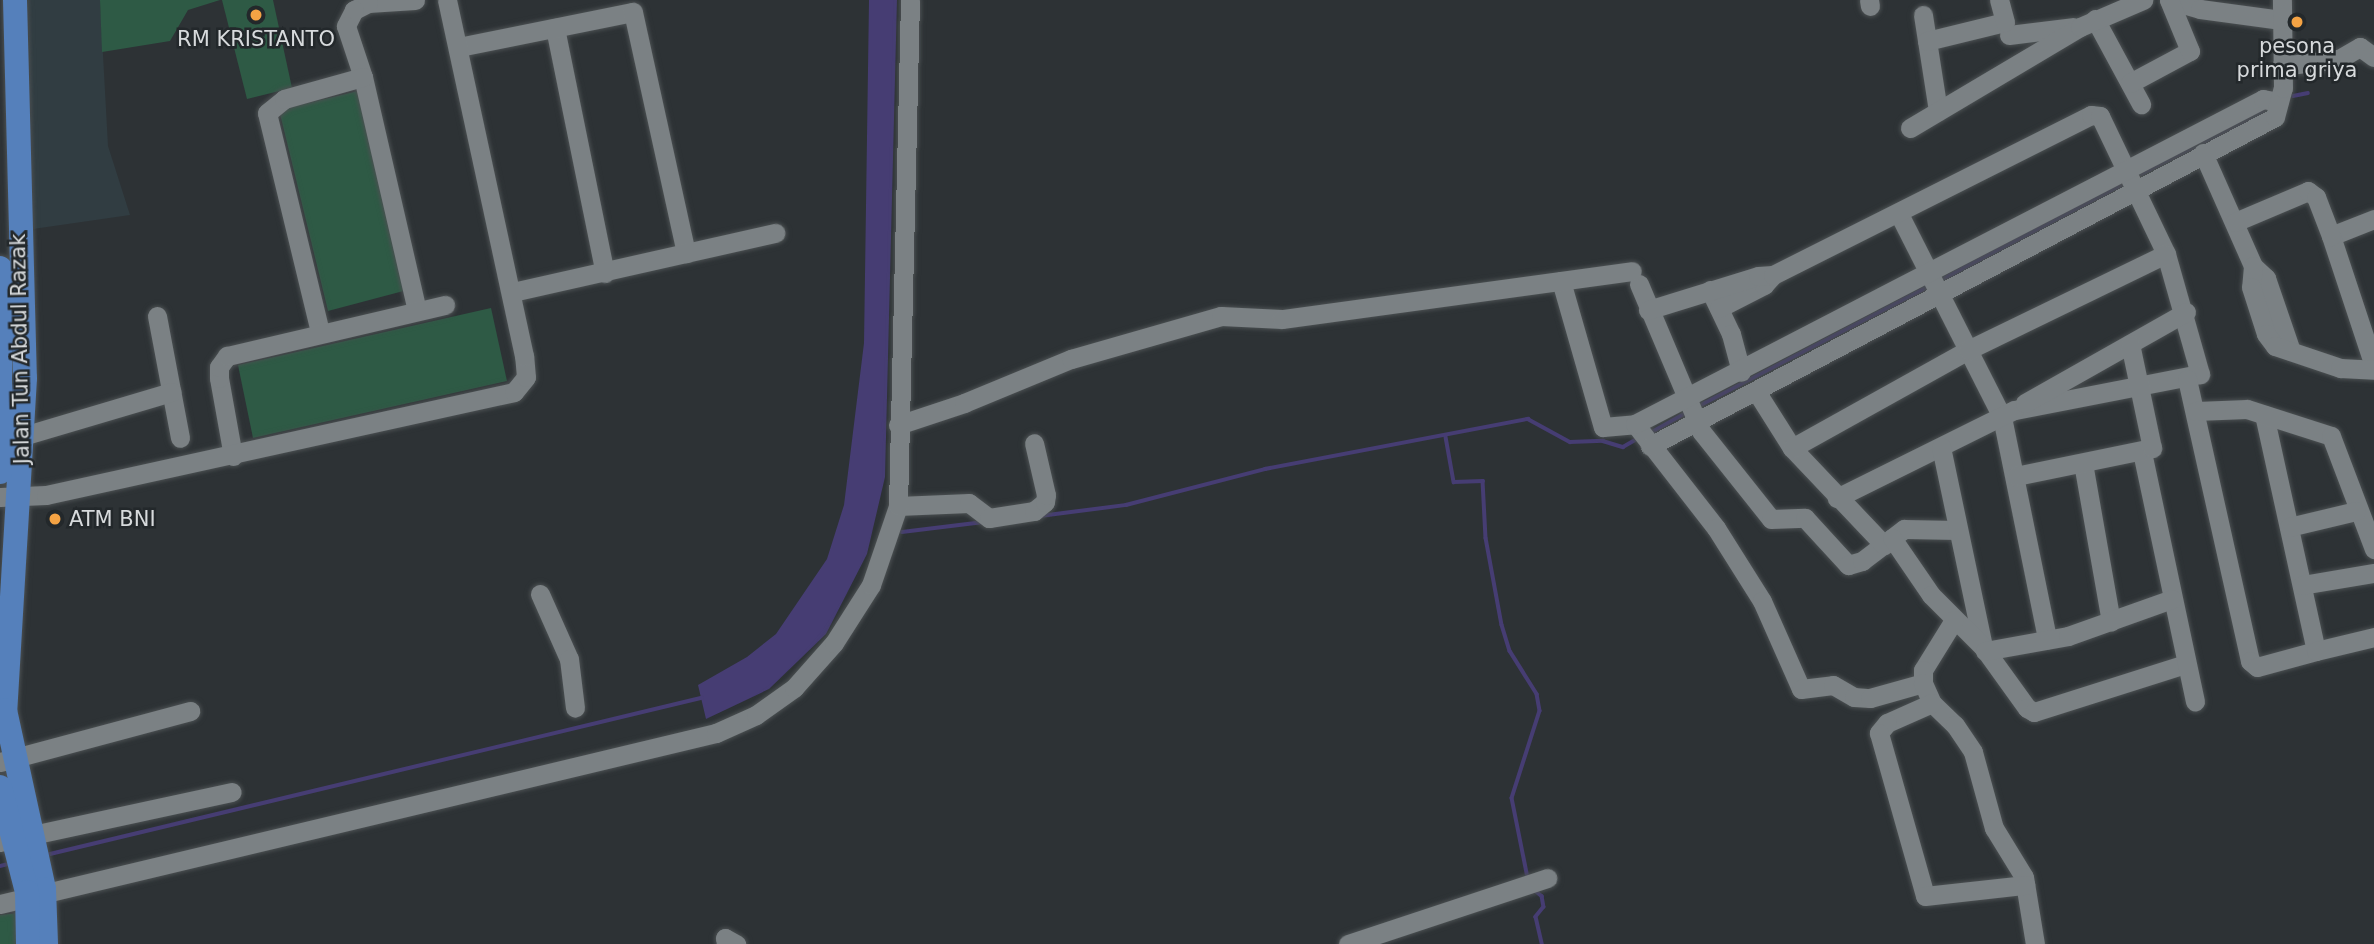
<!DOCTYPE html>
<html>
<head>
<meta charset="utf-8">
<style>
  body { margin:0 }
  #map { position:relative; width:2374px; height:944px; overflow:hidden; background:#2d3235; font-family:"DejaVu Sans",sans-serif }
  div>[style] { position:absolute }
  .built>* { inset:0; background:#313d42 }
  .green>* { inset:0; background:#2e5a45 }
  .water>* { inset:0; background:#463d73 }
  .stream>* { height:3.5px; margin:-1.75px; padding:0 1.75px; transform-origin:1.75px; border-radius:1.75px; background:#463d73 }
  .roads { filter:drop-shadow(0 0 2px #4b5052) drop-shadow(0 0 2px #4b5052) }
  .minor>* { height:19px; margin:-9.5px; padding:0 9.5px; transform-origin:9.5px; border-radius:9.5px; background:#7b8184 }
  .major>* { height:24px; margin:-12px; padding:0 12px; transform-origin:12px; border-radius:12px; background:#5580bb }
  .dots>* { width:19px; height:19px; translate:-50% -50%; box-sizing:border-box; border:4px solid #23282b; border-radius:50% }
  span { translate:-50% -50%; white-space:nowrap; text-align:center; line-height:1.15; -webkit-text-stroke:5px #23282b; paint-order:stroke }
  .poi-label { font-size:21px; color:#d7dadc }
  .left { translate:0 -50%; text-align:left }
  .street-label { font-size:21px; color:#d7dadc }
</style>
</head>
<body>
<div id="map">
  <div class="built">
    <i style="clip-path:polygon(28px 0,100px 0,108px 146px,130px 215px,33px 229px)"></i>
  </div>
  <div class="green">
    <i style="clip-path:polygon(100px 0,220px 0,188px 10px,170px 41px,102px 52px)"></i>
    <i style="clip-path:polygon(222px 0,273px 0,292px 88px,247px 99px)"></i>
    <i style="clip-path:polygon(366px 89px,411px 289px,328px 311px,279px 110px)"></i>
    <i style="clip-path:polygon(491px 308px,507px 381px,253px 438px,238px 365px)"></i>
    <i style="clip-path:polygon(18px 913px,18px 944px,0 944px,0 915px)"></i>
  </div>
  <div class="water">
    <i style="clip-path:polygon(869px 0,897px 0,885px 477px,867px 554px,826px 634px,769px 689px,706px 719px,698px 685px,747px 657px,776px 634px,827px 559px,844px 505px,864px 343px)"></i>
  </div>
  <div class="stream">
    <i style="left:2293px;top:96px;width:15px;rotate:-11deg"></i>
    <i style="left:2141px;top:174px;width:145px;rotate:-27.1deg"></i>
    <i style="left:1941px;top:280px;width:206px;rotate:-27.8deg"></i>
    <i style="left:1699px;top:406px;width:258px;rotate:-27.5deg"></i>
    <i style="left:1650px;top:433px;width:41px;rotate:-29.1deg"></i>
    <i style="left:1446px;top:437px;width:46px;rotate:79.9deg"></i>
    <i style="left:1454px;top:482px;width:29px;rotate:-2deg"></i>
    <i style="left:1483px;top:481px;width:57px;rotate:87deg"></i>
    <i style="left:1486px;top:538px;width:88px;rotate:79.6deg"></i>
    <i style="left:1502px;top:625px;width:27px;rotate:73deg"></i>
    <i style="left:1510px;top:651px;width:51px;rotate:57.9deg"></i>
    <i style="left:1537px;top:694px;width:17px;rotate:80deg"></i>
    <i style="left:1540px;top:711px;width:91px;rotate:107.8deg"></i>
    <i style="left:1512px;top:798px;width:82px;rotate:78.7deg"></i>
    <i style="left:1040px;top:516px;width:87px;rotate:-7.3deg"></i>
    <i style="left:1126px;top:505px;width:144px;rotate:-14.5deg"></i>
    <i style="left:1265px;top:469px;width:268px;rotate:-10.8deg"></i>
    <i style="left:1528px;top:419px;width:48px;rotate:28.7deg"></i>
    <i style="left:1570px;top:442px;width:33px;rotate:-2deg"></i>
    <i style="left:1603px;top:441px;width:21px;rotate:17deg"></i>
    <i style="left:1623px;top:447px;width:16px;rotate:-30deg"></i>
    <i style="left:902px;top:532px;width:82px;rotate:-7deg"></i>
    <i style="left:46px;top:855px;width:674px;rotate:-13.48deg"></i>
    <i style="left:0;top:866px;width:12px;rotate:-14deg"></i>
    <i style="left:1532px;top:888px;width:13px;rotate:39deg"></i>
    <i style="left:1542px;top:896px;width:11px;rotate:80deg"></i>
    <i style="left:1544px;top:907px;width:13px;rotate:129deg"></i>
    <i style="left:1536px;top:917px;width:28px;rotate:77deg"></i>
  </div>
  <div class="roads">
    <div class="minor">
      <i style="left:415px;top:0;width:47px;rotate:176.3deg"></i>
      <i style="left:368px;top:3px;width:16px;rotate:153deg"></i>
      <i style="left:354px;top:10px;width:18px;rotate:117deg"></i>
      <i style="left:346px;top:26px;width:54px;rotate:71.6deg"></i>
      <i style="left:363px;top:77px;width:240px;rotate:77deg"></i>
      <i style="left:1869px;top:0;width:6px;rotate:81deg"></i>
      <i style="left:2169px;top:0;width:32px;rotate:16deg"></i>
      <i style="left:2200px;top:9px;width:82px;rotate:7.7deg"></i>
      <i style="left:1923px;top:15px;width:97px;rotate:81.1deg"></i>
      <i style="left:2095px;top:19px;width:97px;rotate:61.6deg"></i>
      <i style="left:555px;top:28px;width:250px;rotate:78.5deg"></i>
      <i style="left:2009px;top:35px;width:64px;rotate:-7.1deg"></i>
      <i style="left:1927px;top:41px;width:80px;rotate:-13.7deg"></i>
      <i style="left:2005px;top:22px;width:23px;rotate:-105deg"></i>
      <i style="left:459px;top:47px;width:177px;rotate:-11.4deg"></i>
      <i style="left:633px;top:12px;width:247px;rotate:77.6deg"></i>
      <i style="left:2281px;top:66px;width:58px;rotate:-6.9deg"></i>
      <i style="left:2339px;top:59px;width:24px;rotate:-30deg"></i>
      <i style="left:2360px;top:47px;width:17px;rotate:36deg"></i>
      <i style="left:2130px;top:83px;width:68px;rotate:-28.1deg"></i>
      <i style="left:2190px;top:51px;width:55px;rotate:-112.4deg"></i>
      <i style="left:1910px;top:128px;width:198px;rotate:-30.7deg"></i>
      <i style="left:2080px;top:27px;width:69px;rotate:-23.2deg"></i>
      <i style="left:2203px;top:153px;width:124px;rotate:66.1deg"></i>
      <i style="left:2253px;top:266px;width:18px;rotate:43deg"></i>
      <i style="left:2266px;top:278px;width:77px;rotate:71.1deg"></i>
      <i style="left:1899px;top:214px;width:228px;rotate:63.1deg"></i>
      <i style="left:2002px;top:417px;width:227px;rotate:78.5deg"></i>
      <i style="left:2374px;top:219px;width:46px;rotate:158.4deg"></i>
      <i style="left:2331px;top:236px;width:137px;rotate:71.7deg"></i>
      <i style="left:2235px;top:222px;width:79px;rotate:-23deg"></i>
      <i style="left:2308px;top:191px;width:10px;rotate:37deg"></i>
      <i style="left:2316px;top:197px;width:42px;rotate:69deg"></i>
      <i style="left:2253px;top:266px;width:21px;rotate:95deg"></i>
      <i style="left:2251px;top:287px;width:49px;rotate:72.3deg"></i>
      <i style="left:2266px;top:334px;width:15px;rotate:53deg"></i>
      <i style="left:2275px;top:346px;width:69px;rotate:18.7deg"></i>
      <i style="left:2340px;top:368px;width:34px;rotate:3deg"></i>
      <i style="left:1561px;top:281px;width:152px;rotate:74deg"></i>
      <i style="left:1603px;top:427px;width:32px;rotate:-5deg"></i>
      <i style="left:1635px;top:424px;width:132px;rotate:52.1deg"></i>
      <i style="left:1716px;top:528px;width:86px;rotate:57.8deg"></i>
      <i style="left:1762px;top:601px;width:96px;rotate:66.1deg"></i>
      <i style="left:1801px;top:689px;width:32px;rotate:-7deg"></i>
      <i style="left:1833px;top:685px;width:24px;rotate:30deg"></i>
      <i style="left:1854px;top:697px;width:16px;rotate:4deg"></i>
      <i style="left:1870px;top:698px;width:55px;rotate:-15.8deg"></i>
      <i style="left:1639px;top:284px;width:160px;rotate:67.1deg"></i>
      <i style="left:1701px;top:431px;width:112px;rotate:51.5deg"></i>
      <i style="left:1771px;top:519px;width:34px;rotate:-2deg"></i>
      <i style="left:1805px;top:518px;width:64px;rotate:47.5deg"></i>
      <i style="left:1848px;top:565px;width:15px;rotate:-16deg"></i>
      <i style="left:1862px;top:561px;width:53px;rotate:-37.3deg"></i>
      <i style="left:1904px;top:529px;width:54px;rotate:1.1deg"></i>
      <i style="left:1710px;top:290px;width:49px;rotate:64.5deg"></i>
      <i style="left:1731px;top:334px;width:39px;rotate:75deg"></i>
      <i style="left:513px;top:292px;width:269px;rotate:-12.7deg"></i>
      <i style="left:1719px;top:308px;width:51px;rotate:-27.1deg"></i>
      <i style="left:1764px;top:285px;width:12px;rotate:-48deg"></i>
      <i style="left:1648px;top:310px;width:115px;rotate:-17.2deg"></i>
      <i style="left:1758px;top:276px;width:15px;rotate:-4deg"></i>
      <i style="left:1773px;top:275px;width:356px;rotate:-26.7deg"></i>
      <i style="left:2091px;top:115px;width:9px;rotate:6deg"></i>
      <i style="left:2100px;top:116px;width:153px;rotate:64.4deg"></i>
      <i style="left:2166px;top:254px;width:125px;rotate:74.2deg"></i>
      <i style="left:2200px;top:374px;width:189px;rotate:169deg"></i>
      <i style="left:2014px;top:410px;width:198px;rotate:153.6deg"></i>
      <i style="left:157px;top:316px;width:124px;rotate:79.3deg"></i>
      <i style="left:320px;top:332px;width:225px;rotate:-103.6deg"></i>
      <i style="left:267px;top:113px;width:22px;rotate:-39deg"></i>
      <i style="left:284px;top:99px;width:82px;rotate:-15.6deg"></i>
      <i style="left:2187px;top:379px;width:289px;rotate:77.4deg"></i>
      <i style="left:2250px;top:661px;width:9px;rotate:41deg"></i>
      <i style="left:2257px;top:667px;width:61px;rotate:-15.2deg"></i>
      <i style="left:2316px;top:651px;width:242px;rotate:-102.4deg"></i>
      <i style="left:1756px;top:391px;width:67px;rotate:57.7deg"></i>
      <i style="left:1792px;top:448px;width:134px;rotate:46.5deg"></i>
      <i style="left:2025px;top:403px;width:185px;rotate:-29.5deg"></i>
      <i style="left:2196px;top:411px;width:51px;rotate:-2.2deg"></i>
      <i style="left:2247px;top:409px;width:88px;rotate:17.8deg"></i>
      <i style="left:2331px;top:436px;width:121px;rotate:69.2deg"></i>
      <i style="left:1635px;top:424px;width:707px;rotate:-27.36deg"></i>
      <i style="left:2263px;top:99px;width:16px;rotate:11deg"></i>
      <i style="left:898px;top:425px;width:70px;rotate:-18.4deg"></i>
      <i style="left:964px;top:403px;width:116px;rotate:-22.4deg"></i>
      <i style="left:1071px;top:359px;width:156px;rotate:-16deg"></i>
      <i style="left:1221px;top:316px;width:61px;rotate:2.8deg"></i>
      <i style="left:1282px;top:319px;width:353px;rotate:-7.8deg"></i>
      <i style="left:23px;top:436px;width:155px;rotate:-16.5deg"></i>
      <i style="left:1650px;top:446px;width:706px;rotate:-27.76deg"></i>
      <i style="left:2275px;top:117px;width:30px;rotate:-75deg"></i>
      <i style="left:2283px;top:88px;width:88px;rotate:-90.7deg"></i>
      <i style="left:1941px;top:447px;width:204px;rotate:78.1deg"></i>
      <i style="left:1983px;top:647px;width:75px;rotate:54.2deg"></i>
      <i style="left:2027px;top:708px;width:8px;rotate:30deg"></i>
      <i style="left:2034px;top:712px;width:158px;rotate:-17.6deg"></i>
      <i style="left:1792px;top:448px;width:201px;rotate:-29.1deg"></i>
      <i style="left:1968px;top:350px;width:220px;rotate:-25.9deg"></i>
      <i style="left:2142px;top:452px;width:255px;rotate:78deg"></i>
      <i style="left:233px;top:456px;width:79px;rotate:-100.2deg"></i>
      <i style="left:219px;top:378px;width:11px;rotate:-90deg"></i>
      <i style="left:219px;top:367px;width:14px;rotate:-54deg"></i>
      <i style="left:227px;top:356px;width:224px;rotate:-13.2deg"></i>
      <i style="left:2083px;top:463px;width:161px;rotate:80deg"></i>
      <i style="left:2016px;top:476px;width:139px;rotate:-11.6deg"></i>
      <i style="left:2152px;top:448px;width:106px;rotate:-101.9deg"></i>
      <i style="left:0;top:497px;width:46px;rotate:-2.5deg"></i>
      <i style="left:46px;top:495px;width:479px;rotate:-12.4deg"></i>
      <i style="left:514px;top:392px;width:19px;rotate:-51deg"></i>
      <i style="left:526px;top:377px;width:21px;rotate:-95deg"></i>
      <i style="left:524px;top:356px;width:364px;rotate:-102.2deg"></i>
      <i style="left:898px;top:506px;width:71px;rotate:-2.4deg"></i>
      <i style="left:969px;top:503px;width:25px;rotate:37deg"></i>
      <i style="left:989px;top:518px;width:46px;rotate:-8.8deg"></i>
      <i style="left:1034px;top:511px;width:14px;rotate:-39deg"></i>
      <i style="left:1045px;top:502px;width:7px;rotate:-82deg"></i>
      <i style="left:1046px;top:495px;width:53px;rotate:-103deg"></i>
      <i style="left:2289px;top:527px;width:69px;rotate:-13.4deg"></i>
      <i style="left:1892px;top:538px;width:69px;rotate:55.6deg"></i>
      <i style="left:1931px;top:595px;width:74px;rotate:45deg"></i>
      <i style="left:2302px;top:585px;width:73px;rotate:-9.5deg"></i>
      <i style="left:540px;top:594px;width:71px;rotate:66deg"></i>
      <i style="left:569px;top:659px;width:49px;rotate:83deg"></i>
      <i style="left:1954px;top:620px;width:59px;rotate:121.8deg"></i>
      <i style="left:1923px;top:670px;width:13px;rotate:90deg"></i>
      <i style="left:1923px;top:683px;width:22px;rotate:66deg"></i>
      <i style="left:1932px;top:703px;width:32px;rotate:44deg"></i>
      <i style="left:1955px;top:725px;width:32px;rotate:56deg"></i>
      <i style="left:1973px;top:752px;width:79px;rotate:74.6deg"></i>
      <i style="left:1994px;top:828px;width:57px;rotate:58.5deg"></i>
      <i style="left:2024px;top:877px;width:68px;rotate:80.7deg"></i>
      <i style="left:1985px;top:651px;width:84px;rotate:-10.2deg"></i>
      <i style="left:2068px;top:636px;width:110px;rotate:-19.6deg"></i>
      <i style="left:2316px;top:651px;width:60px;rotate:-13.6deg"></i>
      <i style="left:1932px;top:703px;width:49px;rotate:156deg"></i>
      <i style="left:1887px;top:723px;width:13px;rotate:129deg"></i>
      <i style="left:1879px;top:733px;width:169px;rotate:74.2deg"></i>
      <i style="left:1925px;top:896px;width:101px;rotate:-6.3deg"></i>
      <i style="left:0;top:762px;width:197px;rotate:-15deg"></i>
      <i style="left:0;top:842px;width:237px;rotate:-12.2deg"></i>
      <i style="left:0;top:904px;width:736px;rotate:-13.43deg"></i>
      <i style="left:716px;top:733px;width:44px;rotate:-24.2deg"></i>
      <i style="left:756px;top:715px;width:47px;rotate:-35.4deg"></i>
      <i style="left:794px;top:688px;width:60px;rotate:-48.4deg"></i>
      <i style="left:834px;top:643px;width:69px;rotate:-57.5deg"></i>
      <i style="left:871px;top:585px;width:83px;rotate:-71.1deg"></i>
      <i style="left:898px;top:506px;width:506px;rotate:-88.64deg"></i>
      <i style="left:726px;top:944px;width:6px;rotate:-99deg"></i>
      <i style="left:725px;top:938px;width:13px;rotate:29deg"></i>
      <i style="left:1348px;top:944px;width:210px;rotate:-18.3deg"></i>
    </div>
    <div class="major">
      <i style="left:15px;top:0;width:378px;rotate:88.5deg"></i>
      <i style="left:25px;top:378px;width:333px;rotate:93.4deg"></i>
      <i style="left:5px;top:710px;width:183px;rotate:77.7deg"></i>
      <i style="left:44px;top:889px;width:55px;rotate:87.9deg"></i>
      <i style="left:0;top:268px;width:204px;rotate:90deg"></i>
      <i style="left:0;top:787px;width:108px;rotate:75.6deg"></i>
      <i style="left:27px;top:892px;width:52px;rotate:88.9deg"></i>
    </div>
  </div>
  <div class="dots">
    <i style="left:256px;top:15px;background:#f4a344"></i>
    <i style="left:2297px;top:22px;background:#f4a344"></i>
    <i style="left:55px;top:519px;background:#f4a344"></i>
  </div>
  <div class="poi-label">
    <span style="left:256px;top:39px">RM KRISTANTO</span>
    <span style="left:2297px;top:58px">pesona<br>prima griya</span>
    <span class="left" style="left:69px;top:519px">ATM BNI</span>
  </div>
  <div class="street-label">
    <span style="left:20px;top:349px;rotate:-91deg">Jalan Tun Abdul Razak</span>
  </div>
</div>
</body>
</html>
